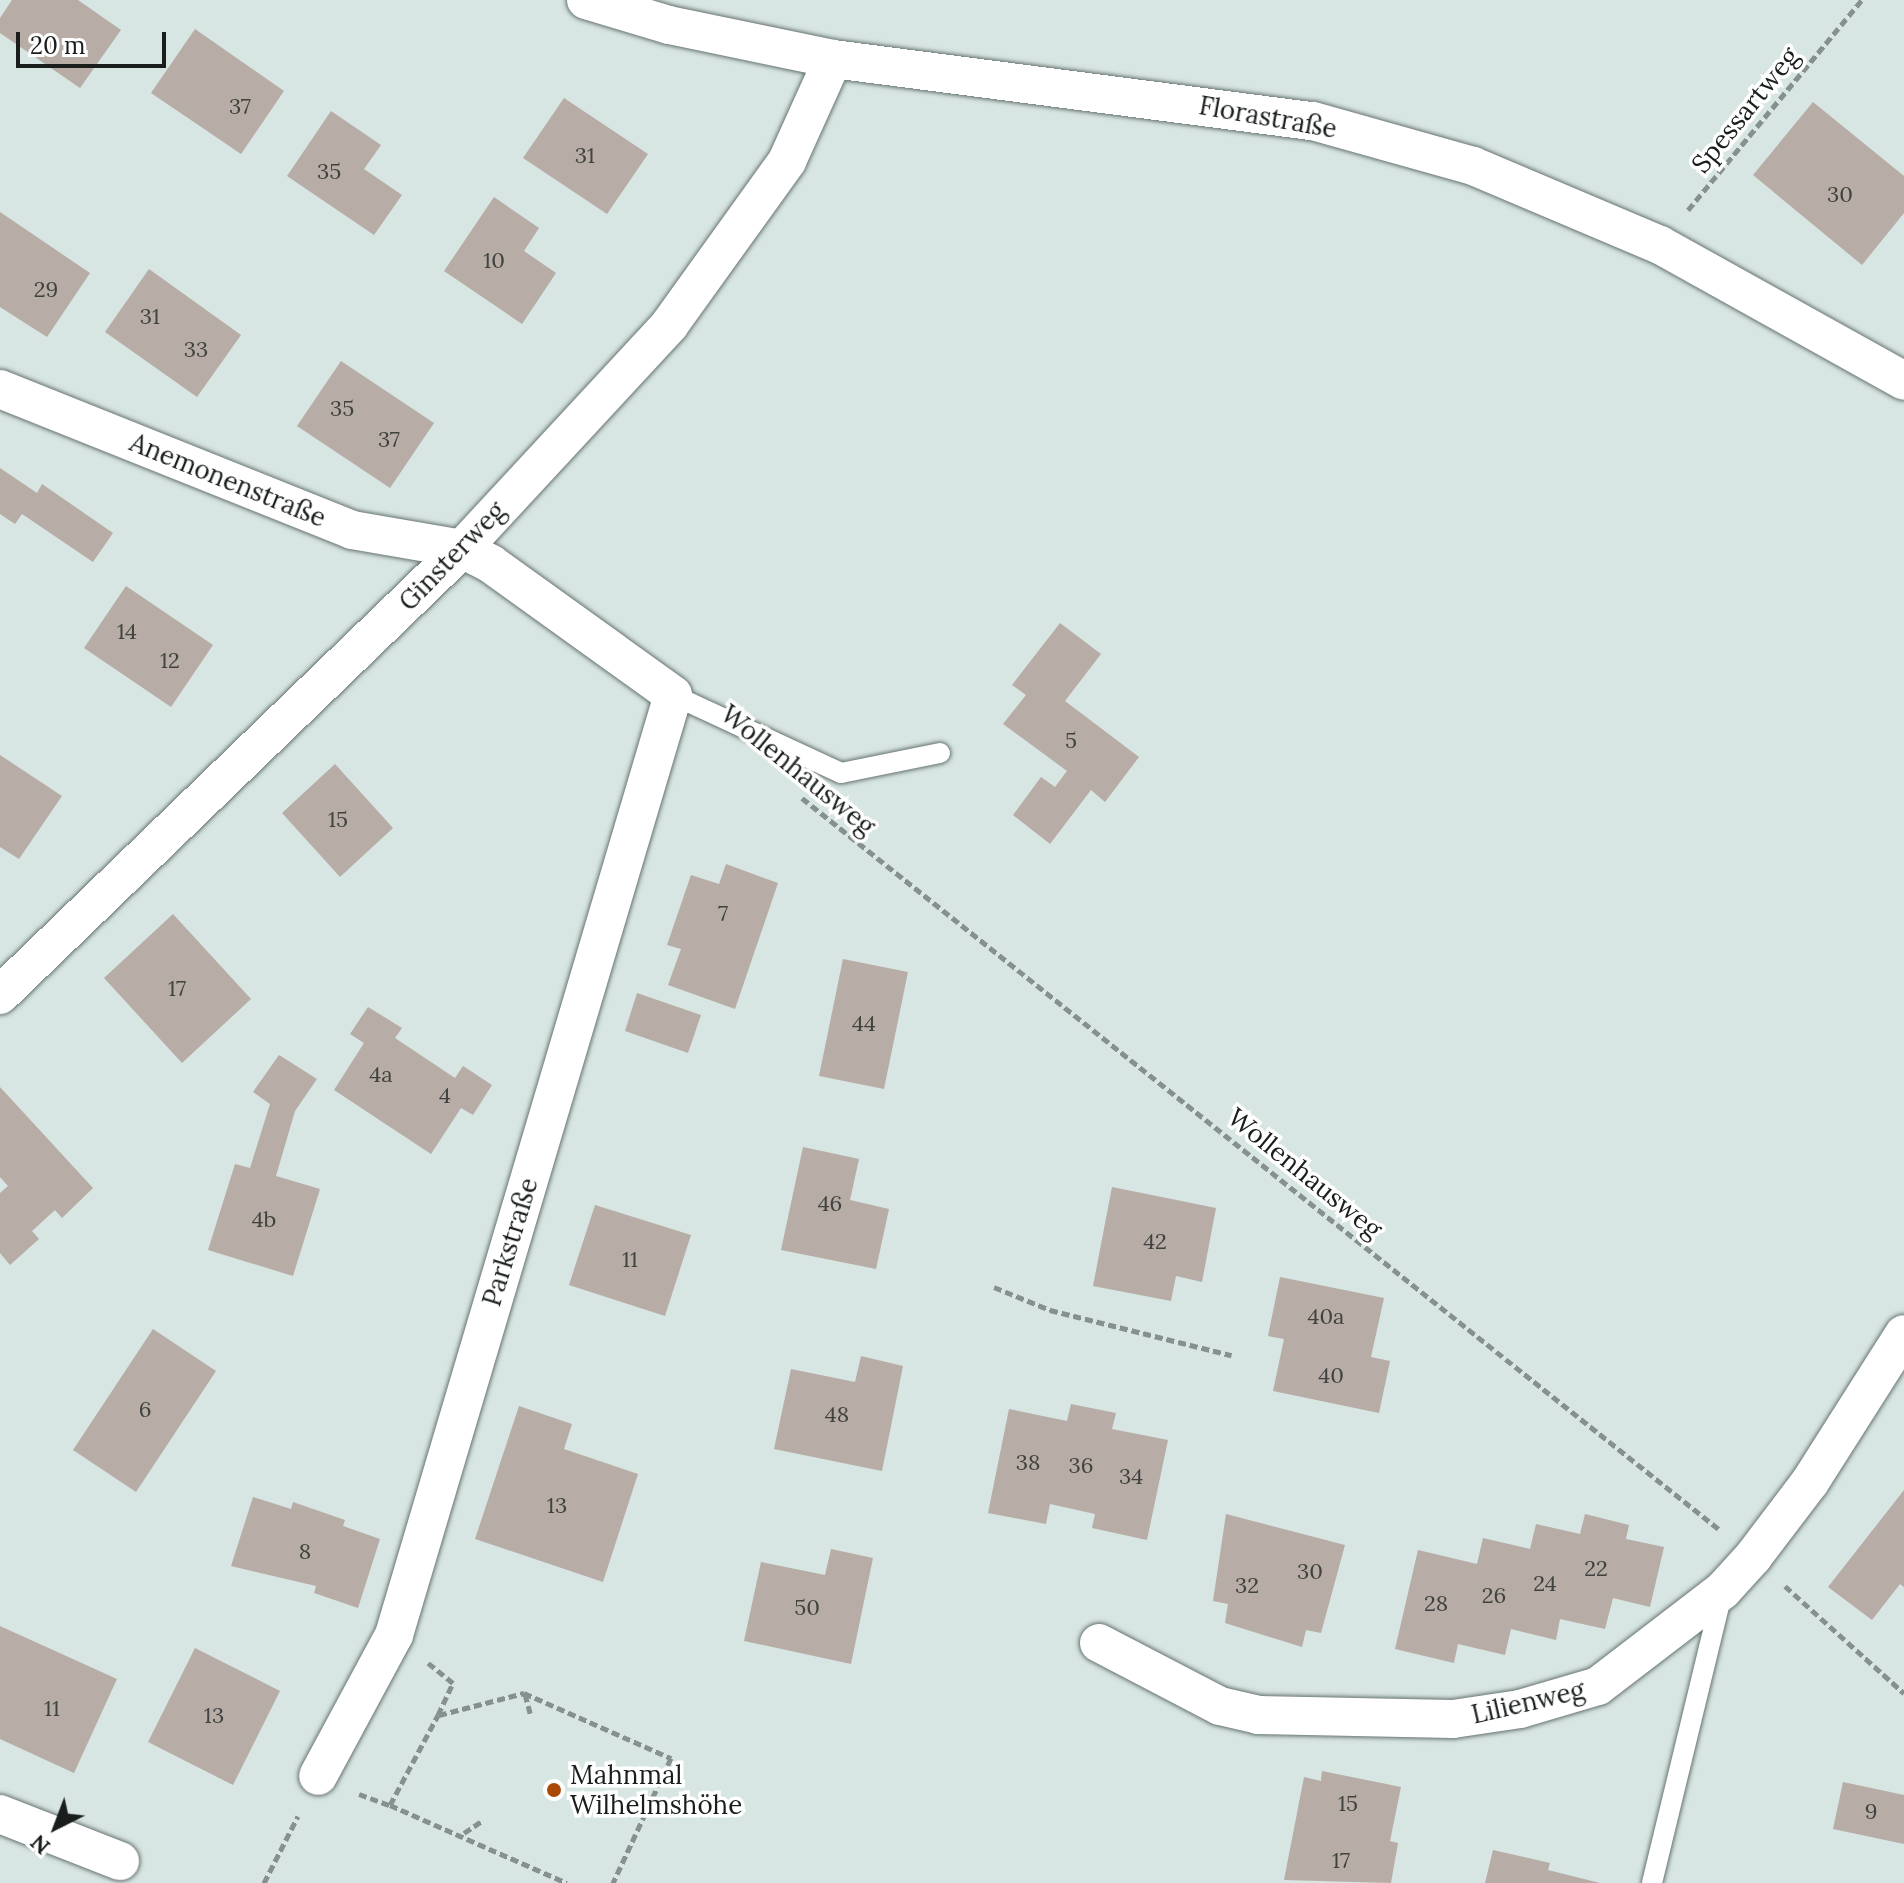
<!DOCTYPE html>
<html>
<head>
<meta charset="utf-8">
<style>
  body { margin:0 }
  #map { position:relative; width:1904px; height:1883px; overflow:hidden; background:#d7e5e3; font-family:Lora,serif }
  div>[style] { position:absolute }
  .building>* { inset:0; background:#b7aca6 }
  .path>* { height:5px; margin-top:-2.5px; transform-origin:0; background:repeating-linear-gradient(90deg,#86908e 0 8px,transparent 0 12px) }
  .roads { filter:drop-shadow(0 0 2px #677472) drop-shadow(0 0 2px #677472) }
  .service>* { height:20px; margin:-10px; padding:0 10px; transform-origin:10px; border-radius:10px; background:#fff }
  .minor>* { height:38px; margin:-19px; padding:0 19px; transform-origin:19px; border-radius:19px; background:#fff }
  .dots>* { width:22px; height:22px; translate:-50% -50%; box-sizing:border-box; border:4px solid #fff; border-radius:50% }
  span { translate:-50% -50%; white-space:nowrap; text-align:center; line-height:1.15; -webkit-text-stroke:7px #fff; paint-order:stroke }
  .number-label { font-size:22px; color:#40423f }
  .number-label span { -webkit-text-stroke-width:0 }
  .street-label { font-size:26px; color:#191e1d }
  .poi-label { font-size:26px; color:#191e1d }
  .left { translate:0 -50%; text-align:left }
  .north { position:absolute; left:16px; top:1787px; width:80px; height:80px; -webkit-text-stroke:6px #fff; paint-order:stroke; rotate:222deg; font-size:22px; font-weight:700; line-height:32px; text-align:center; color:#191e1d }
  .north::after { content:''; display:block; margin:auto; width:28px; height:36px; background:#191e1d; clip-path:polygon(50% 0,100% 100%,50% 72%,0 100%) }
  .scale { position:absolute; left:16px; top:32px; width:150px; height:36px; box-sizing:border-box; border:4px solid #191e1d; border-top:0; padding-left:10px; font-size:24px; line-height:28px; white-space:nowrap; color:#191e1d; -webkit-text-stroke:6px #fff; paint-order:stroke }
</style>
</head>
<body>
<div id="map">
  <div class="building">
    <i style="clip-path:polygon(12px 0,78px 0,121px 30px,80px 88px,0 33px,0 18px)"></i>
    <i style="clip-path:polygon(195px 29px,284px 91px,241px 154px,151px 93px)"></i>
    <i style="clip-path:polygon(564px 98px,648px 154px,607px 214px,523px 158px)"></i>
    <i style="clip-path:polygon(1813px 102px,1904px 176px,1904px 213px,1862px 265px,1753px 175px)"></i>
    <i style="clip-path:polygon(331px 111px,381px 145px,364px 169px,402px 195px,374px 235px,287px 176px)"></i>
    <i style="clip-path:polygon(494px 197px,539px 228px,524px 251px,556px 273px,522px 324px,444px 271px)"></i>
    <i style="clip-path:polygon(0 212px,90px 273px,47px 337px,0 307px)"></i>
    <i style="clip-path:polygon(149px 269px,241px 335px,197px 397px,105px 332px)"></i>
    <i style="clip-path:polygon(341px 361px,434px 423px,390px 488px,297px 426px)"></i>
    <i style="clip-path:polygon(0 468px,37px 493px,42px 484px,113px 533px,93px 562px,22px 514px,15px 524px,0 514px)"></i>
    <i style="clip-path:polygon(126px 586px,213px 645px,171px 707px,84px 648px)"></i>
    <i style="clip-path:polygon(1060px 623px,1101px 654px,1065px 701px,1139px 757px,1105px 802px,1091px 790px,1050px 844px,1013px 815px,1041px 777px,1055px 787px,1067px 771px,1003px 724px,1026px 695px,1012px 685px)"></i>
    <i style="clip-path:polygon(0 755px,62px 796px,19px 859px,0 847px)"></i>
    <i style="clip-path:polygon(335px 764px,393px 828px,340px 877px,282px 813px)"></i>
    <i style="clip-path:polygon(726px 864px,778px 883px,735px 1009px,668px 985px,681px 949px,667px 945px,691px 875px,719px 884px)"></i>
    <i style="clip-path:polygon(173px 914px,251px 999px,182px 1063px,104px 978px)"></i>
    <i style="clip-path:polygon(843px 959px,908px 972px,884px 1089px,819px 1076px)"></i>
    <i style="clip-path:polygon(637px 993px,701px 1015px,688px 1053px,625px 1031px)"></i>
    <i style="clip-path:polygon(368px 1007px,402px 1028px,395px 1038px,455px 1078px,463px 1066px,492px 1085px,473px 1115px,461px 1108px,431px 1154px,334px 1090px,364px 1043px,350px 1034px)"></i>
    <i style="clip-path:polygon(279px 1055px,317px 1079px,295px 1111px,276px 1176px,320px 1189px,293px 1276px,208px 1250px,235px 1164px,250px 1168px,270px 1104px,253px 1092px)"></i>
    <i style="clip-path:polygon(0 1087px,93px 1188px,62px 1218px,55px 1210px,32px 1231px,39px 1239px,10px 1265px,0 1253px,0 1193px,8px 1186px,0 1177px)"></i>
    <i style="clip-path:polygon(803px 1147px,859px 1159px,850px 1200px,889px 1209px,876px 1269px,781px 1250px)"></i>
    <i style="clip-path:polygon(1112px 1187px,1216px 1208px,1202px 1282px,1176px 1276px,1171px 1301px,1093px 1286px)"></i>
    <i style="clip-path:polygon(595px 1205px,691px 1235px,665px 1316px,569px 1285px)"></i>
    <i style="clip-path:polygon(1280px 1277px,1384px 1298px,1371px 1357px,1390px 1361px,1379px 1413px,1273px 1391px,1284px 1339px,1268px 1336px)"></i>
    <i style="clip-path:polygon(153px 1329px,216px 1371px,136px 1492px,73px 1450px)"></i>
    <i style="clip-path:polygon(861px 1356px,903px 1366px,882px 1471px,774px 1449px,791px 1369px,855px 1382px)"></i>
    <i style="clip-path:polygon(1071px 1404px,1116px 1413px,1112px 1429px,1168px 1440px,1147px 1540px,1092px 1528px,1095px 1514px,1050px 1504px,1046px 1524px,988px 1513px,1009px 1409px,1067px 1421px)"></i>
    <i style="clip-path:polygon(519px 1406px,572px 1424px,564px 1449px,638px 1474px,603px 1582px,475px 1539px)"></i>
    <i style="clip-path:polygon(1904px 1490px,1904px 1587px,1900px 1584px,1872px 1620px,1828px 1587px)"></i>
    <i style="clip-path:polygon(253px 1497px,291px 1509px,293px 1502px,345px 1520px,343px 1526px,380px 1539px,358px 1608px,314px 1593px,316px 1586px,231px 1566px)"></i>
    <i style="clip-path:polygon(1226px 1514px,1345px 1545px,1321px 1633px,1306px 1630px,1302px 1647px,1225px 1623px,1228px 1604px,1213px 1601px)"></i>
    <i style="clip-path:polygon(1585px 1514px,1629px 1525px,1626px 1539px,1664px 1547px,1650px 1607px,1613px 1598px,1605px 1629px,1560px 1619px,1556px 1640px,1511px 1629px,1505px 1655px,1458px 1644px,1454px 1663px,1395px 1649px,1418px 1550px,1477px 1564px,1483px 1538px,1530px 1549px,1536px 1524px,1580px 1534px)"></i>
    <i style="clip-path:polygon(831px 1549px,873px 1558px,851px 1664px,744px 1641px,761px 1562px,825px 1575px)"></i>
    <i style="clip-path:polygon(0 1626px,117px 1679px,74px 1773px,0 1739px)"></i>
    <i style="clip-path:polygon(195px 1648px,280px 1691px,233px 1785px,148px 1742px)"></i>
    <i style="clip-path:polygon(1322px 1771px,1401px 1787px,1390px 1841px,1398px 1843px,1391px 1883px,1284px 1880px,1304px 1777px,1321px 1781px)"></i>
    <i style="clip-path:polygon(1843px 1782px,1904px 1795px,1904px 1844px,1833px 1829px)"></i>
    <i style="clip-path:polygon(1493px 1850px,1550px 1863px,1548px 1870px,1600px 1883px,1485px 1883px)"></i>
  </div>
  <div class="path">
    <i style="left:1688px;top:210px;width:273px;rotate:-50.4deg"></i>
    <i style="left:802px;top:798px;width:1174px;rotate:38.57deg"></i>
    <i style="left:994px;top:1287px;width:61px;rotate:22.3deg"></i>
    <i style="left:1050px;top:1310px;width:187px;rotate:14deg"></i>
    <i style="left:1785px;top:1586px;width:160px;rotate:42deg"></i>
    <i style="left:525px;top:1694px;width:23px;rotate:75deg"></i>
    <i style="left:439px;top:1715px;width:88px;rotate:-14.5deg"></i>
    <i style="left:524px;top:1693px;width:161px;rotate:23.9deg"></i>
    <i style="left:671px;top:1758px;width:138px;rotate:114.9deg"></i>
    <i style="left:359px;top:1794px;width:33px;rotate:20deg"></i>
    <i style="left:390px;top:1805px;width:102px;rotate:-61.9deg"></i>
    <i style="left:438px;top:1715px;width:35px;rotate:-65deg"></i>
    <i style="left:453px;top:1683px;width:32px;rotate:-141deg"></i>
    <i style="left:390px;top:1805px;width:193px;rotate:23.8deg"></i>
    <i style="left:464px;top:1833px;width:23px;rotate:-34deg"></i>
    <i style="left:264px;top:1883px;width:75px;rotate:-63.1deg"></i>
  </div>
  <div class="roads">
    <div class="service">
      <i style="left:673px;top:695px;width:185px;rotate:24.9deg"></i>
      <i style="left:841px;top:773px;width:101px;rotate:-11.4deg"></i>
      <i style="left:1652px;top:1883px;width:297px;rotate:-76.4deg"></i>
    </div>
    <div class="minor">
      <i style="left:586px;top:0;width:87px;rotate:16.8deg"></i>
      <i style="left:669px;top:25px;width:167px;rotate:11.7deg"></i>
      <i style="left:833px;top:59px;width:484px;rotate:7.4deg"></i>
      <i style="left:1313px;top:121px;width:166px;rotate:15.7deg"></i>
      <i style="left:1473px;top:166px;width:203px;rotate:22.9deg"></i>
      <i style="left:1660px;top:245px;width:279px;rotate:29.1deg"></i>
      <i style="left:0;top:389px;width:379px;rotate:21.8deg"></i>
      <i style="left:352px;top:530px;width:112px;rotate:9.8deg"></i>
      <i style="left:462px;top:549px;width:33px;rotate:27deg"></i>
      <i style="left:491px;top:564px;width:224px;rotate:35.7deg"></i>
      <i style="left:673px;top:695px;width:981px;rotate:106.53deg"></i>
      <i style="left:394px;top:1635px;width:160px;rotate:118.3deg"></i>
      <i style="left:0;top:995px;width:642px;rotate:-43.99deg"></i>
      <i style="left:462px;top:549px;width:306px;rotate:-47.2deg"></i>
      <i style="left:670px;top:324px;width:201px;rotate:-54.3deg"></i>
      <i style="left:787px;top:161px;width:112px;rotate:-65.7deg"></i>
      <i style="left:1099px;top:1643px;width:136px;rotate:27.5deg"></i>
      <i style="left:1220px;top:1706px;width:39px;rotate:13deg"></i>
      <i style="left:1258px;top:1715px;width:195px;rotate:1.2deg"></i>
      <i style="left:1453px;top:1719px;width:68px;rotate:-8.5deg"></i>
      <i style="left:1520px;top:1709px;width:81px;rotate:-16.4deg"></i>
      <i style="left:1598px;top:1686px;width:158px;rotate:-37.5deg"></i>
      <i style="left:1723px;top:1590px;width:45px;rotate:-47.7deg"></i>
      <i style="left:1753px;top:1557px;width:94px;rotate:-52.8deg"></i>
      <i style="left:1810px;top:1482px;width:175px;rotate:-57.6deg"></i>
      <i style="left:0;top:1814px;width:129px;rotate:21.4deg"></i>
    </div>
  </div>
  <div class="dots">
    <i style="left:554px;top:1790px;background:#aa4904"></i>
  </div>
  <div class="number-label">
    <span style="left:240px;top:107px">37</span>
    <span style="left:585px;top:156px">31</span>
    <span style="left:329px;top:172px">35</span>
    <span style="left:1840px;top:195px">30</span>
    <span style="left:494px;top:261px">10</span>
    <span style="left:46px;top:290px">29</span>
    <span style="left:150px;top:317px">31</span>
    <span style="left:196px;top:350px">33</span>
    <span style="left:342px;top:409px">35</span>
    <span style="left:389px;top:440px">37</span>
    <span style="left:127px;top:632px">14</span>
    <span style="left:170px;top:661px">12</span>
    <span style="left:1071px;top:741px">5</span>
    <span style="left:338px;top:820px">15</span>
    <span style="left:723px;top:914px">7</span>
    <span style="left:177px;top:989px">17</span>
    <span style="left:864px;top:1024px">44</span>
    <span style="left:381px;top:1075px">4a</span>
    <span style="left:445px;top:1096px">4</span>
    <span style="left:830px;top:1204px">46</span>
    <span style="left:264px;top:1220px">4b</span>
    <span style="left:1155px;top:1242px">42</span>
    <span style="left:630px;top:1260px">11</span>
    <span style="left:1326px;top:1317px">40a</span>
    <span style="left:1331px;top:1376px">40</span>
    <span style="left:145px;top:1410px">6</span>
    <span style="left:837px;top:1415px">48</span>
    <span style="left:1028px;top:1463px">38</span>
    <span style="left:1081px;top:1466px">36</span>
    <span style="left:1131px;top:1477px">34</span>
    <span style="left:557px;top:1506px">13</span>
    <span style="left:305px;top:1552px">8</span>
    <span style="left:1596px;top:1569px">22</span>
    <span style="left:1310px;top:1572px">30</span>
    <span style="left:1545px;top:1584px">24</span>
    <span style="left:1247px;top:1586px">32</span>
    <span style="left:1494px;top:1596px">26</span>
    <span style="left:1436px;top:1604px">28</span>
    <span style="left:807px;top:1608px">50</span>
    <span style="left:52px;top:1709px">11</span>
    <span style="left:214px;top:1716px">13</span>
    <span style="left:1348px;top:1804px">15</span>
    <span style="left:1871px;top:1812px">9</span>
    <span style="left:1341px;top:1861px">17</span>
  </div>
  <div class="street-label">
    <span style="left:1745px;top:110px;rotate:-51deg">Spessartweg</span>
    <span style="left:1268px;top:117px;rotate:10deg">Florastraße</span>
    <span style="left:228px;top:480px;rotate:22deg">Anemonenstraße</span>
    <span style="left:452px;top:556px;rotate:-46deg">Ginsterweg</span>
    <span style="left:798px;top:770px;rotate:39deg">Wollenhausweg</span>
    <span style="left:1305px;top:1173px;rotate:39deg">Wollenhausweg</span>
    <span style="left:510px;top:1242px;rotate:-73deg">Parkstraße</span>
    <span style="left:1528px;top:1702px;rotate:-13deg">Lilienweg</span>
  </div>
  <div class="poi-label">
    <span class="left" style="left:570px;top:1790px">Mahnmal<br>Wilhelmshöhe</span>
  </div>
  <div class="north">N</div>
  <div class="scale">20 m</div>
</div>
</body>
</html>
